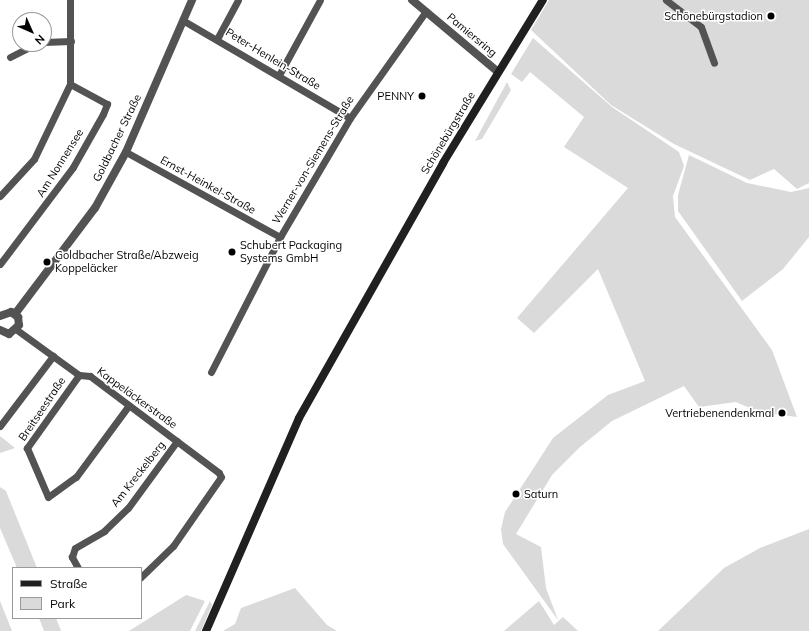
<!DOCTYPE html>
<html>
<head>
<meta charset="utf-8">
<style>
  body { margin:0 }
  #map { position:relative; width:809px; height:631px; overflow:hidden; background:#fff; font-family:Mulish,sans-serif }
  div>[style] { position:absolute }
  .green>* { inset:0; background:#dadada }
  .minor>* { height:7px; margin:-3.5px; padding:0 3.5px; transform-origin:3.5px; border-radius:3.5px; background:#535353 }
  .tertiary>* { height:8px; margin:-4px; padding:0 4px; transform-origin:4px; border-radius:4px; background:#535353 }
  .secondary>* { height:8px; margin:-4px; padding:0 4px; transform-origin:4px; border-radius:4px; background:#202020 }
  .dots>* { width:11px; height:11px; translate:-50% -50%; box-sizing:border-box; border:2px solid #fff; border-radius:50% }
  span { translate:-50% -50%; white-space:nowrap; text-align:center; line-height:1.15; -webkit-text-stroke:3px #fff; paint-order:stroke }
  .poi-label { font-size:11px; color:#000 }
  .right { translate:-100% -50%; text-align:right }
  .left { translate:0 -50%; text-align:left }
  .street-label { font-size:11px; color:#000 }
  .legend { position:absolute; left:12px; top:567px; width:130px; height:52px; box-sizing:border-box; background:#fff; border:1px solid #999; margin:0; padding:5px 7px; list-style:none; font-size:12px; color:#000 }
  .legend li { display:flex; align-items:center; gap:8px; height:20px }
  .legend b { width:20px; border:1px solid #999 }
  .north { position:absolute; left:12px; top:12px; width:40px; height:40px; box-sizing:border-box; background:#fff; border:1px solid #999; border-radius:50%; rotate:135deg; font-size:11px; font-weight:700; line-height:16px; text-align:center; color:#000 }
  .north::after { content:''; display:block; margin:auto; width:14px; height:18px; background:#000; clip-path:polygon(50% 0,100% 100%,50% 72%,0 100%) }
</style>
</head>
<body>
<div id="map">
  <div class="green">
    <i style="clip-path:polygon(549px 0,809px 0,809px 183px,797px 189px,774px 169px,750px 180px,674px 144px,611px 105px,531px 30px)"></i>
    <i style="clip-path:polygon(533px 38px,612px 107px,679px 152px,684px 166px,673px 196px,675px 217px,772px 350px,797px 417px,759px 412px,736px 402px,699px 407px,684px 386px,612px 421px,580px 447px,552px 475px,516px 534px,541px 547px,546px 588px,558px 620px,503px 544px,501px 529px,505px 512px,553px 438px,608px 395px,645px 381px,598px 269px,534px 333px,517px 318px,628px 188px,564px 147px,584px 117px,530px 72px,522px 82px,511px 74px)"></i>
    <i style="clip-path:polygon(507px 82px,511px 90px,482px 139px,475px 141px)"></i>
    <i style="clip-path:polygon(689px 155px,747px 183px,791px 192px,809px 188px,809px 237px,783px 269px,742px 301px,678px 211px,678px 195px)"></i>
    <i style="clip-path:polygon(0 436px,15px 448px,0 453px)"></i>
    <i style="clip-path:polygon(0 487px,6px 491px,37px 568px,17px 568px,0 528px)"></i>
    <i style="clip-path:polygon(809px 529px,809px 631px,658px 631px,724px 568px,760px 548px)"></i>
    <i style="clip-path:polygon(295px 588px,327px 625px,337px 631px,223px 631px,235px 624px,241px 608px)"></i>
    <i style="clip-path:polygon(186px 595px,205px 601px,190px 631px,129px 631px)"></i>
    <i style="clip-path:polygon(0 601px,12px 631px,0 631px)"></i>
    <i style="clip-path:polygon(210px 601px,212px 605px,201px 631px,195px 631px)"></i>
    <i style="clip-path:polygon(539px 601px,554px 625px,563px 617px,578px 631px,504px 631px)"></i>
    <i style="clip-path:polygon(39px 618px,56px 618px,61px 631px,44px 631px)"></i>
  </div>
  <div class="minor">
    <i style="left:666px;top:0;width:44px;rotate:37.6deg"></i>
    <i style="left:701px;top:27px;width:38px;rotate:70deg"></i>
    <i style="left:184px;top:21px;width:192px;rotate:30.3deg"></i>
    <i style="left:217px;top:39px;width:44px;rotate:-61.7deg"></i>
    <i style="left:44px;top:42px;width:27px;rotate:-2deg"></i>
    <i style="left:10px;top:57px;width:29px;rotate:-27deg"></i>
    <i style="left:279px;top:75px;width:85px;rotate:-61.3deg"></i>
    <i style="left:126px;top:152px;width:176px;rotate:28.9deg"></i>
    <i style="left:0;top:196px;width:50px;rotate:-47.4deg"></i>
    <i style="left:34px;top:159px;width:83px;rotate:-64.4deg"></i>
    <i style="left:70px;top:84px;width:84px;rotate:-90deg"></i>
    <i style="left:0;top:264px;width:121px;rotate:-53deg"></i>
    <i style="left:73px;top:167px;width:61px;rotate:-60.5deg"></i>
    <i style="left:103px;top:114px;width:11px;rotate:-68deg"></i>
    <i style="left:107px;top:104px;width:42px;rotate:-151.6deg"></i>
    <i style="left:17px;top:330px;width:77px;rotate:36deg"></i>
    <i style="left:79px;top:375px;width:11px;rotate:5deg"></i>
    <i style="left:90px;top:376px;width:161px;rotate:36.9deg"></i>
    <i style="left:219px;top:473px;width:4px;rotate:63deg"></i>
    <i style="left:221px;top:477px;width:84px;rotate:124.8deg"></i>
    <i style="left:173px;top:546px;width:45px;rotate:135.9deg"></i>
    <i style="left:211px;top:372px;width:152px;rotate:-62.9deg"></i>
    <i style="left:280px;top:237px;width:138px;rotate:-59.5deg"></i>
    <i style="left:350px;top:118px;width:131px;rotate:-54.6deg"></i>
    <i style="left:79px;top:375px;width:90px;rotate:125.5deg"></i>
    <i style="left:27px;top:448px;width:53px;rotate:66.8deg"></i>
    <i style="left:48px;top:497px;width:34px;rotate:-36deg"></i>
    <i style="left:76px;top:477px;width:89px;rotate:-53.6deg"></i>
    <i style="left:0;top:426px;width:88px;rotate:-52.9deg"></i>
    <i style="left:78px;top:568px;width:13px;rotate:-119deg"></i>
    <i style="left:72px;top:557px;width:9px;rotate:-72deg"></i>
    <i style="left:75px;top:548px;width:34px;rotate:-30deg"></i>
    <i style="left:104px;top:531px;width:33px;rotate:-44deg"></i>
    <i style="left:128px;top:508px;width:83px;rotate:-53.8deg"></i>
  </div>
  <div class="tertiary">
    <i style="left:412px;top:0;width:112px;rotate:39.9deg"></i>
    <i style="left:15px;top:314px;width:133px;rotate:-53deg"></i>
    <i style="left:95px;top:208px;width:64px;rotate:-61deg"></i>
    <i style="left:126px;top:152px;width:166px;rotate:-66.5deg"></i>
    <i style="left:0;top:316px;width:12px;rotate:-20deg"></i>
    <i style="left:11px;top:312px;width:9px;rotate:36deg"></i>
    <i style="left:18px;top:317px;width:8px;rotate:83deg"></i>
    <i style="left:19px;top:325px;width:13px;rotate:138deg"></i>
    <i style="left:9px;top:334px;width:10px;rotate:-156deg"></i>
  </div>
  <div class="secondary">
    <i style="left:206px;top:631px;width:232px;rotate:-66.4deg"></i>
    <i style="left:299px;top:418px;width:293px;rotate:-60.5deg"></i>
    <i style="left:443px;top:163px;width:191px;rotate:-58.5deg"></i>
  </div>
  <div class="dots">
    <i style="left:771px;top:16px;background:#000"></i>
    <i style="left:422px;top:96px;background:#000"></i>
    <i style="left:232px;top:252px;background:#000"></i>
    <i style="left:47px;top:262px;background:#000"></i>
    <i style="left:782px;top:413px;background:#000"></i>
    <i style="left:516px;top:494px;background:#000"></i>
  </div>
  <div class="poi-label">
    <span class="right" style="left:763px;top:16px">Schönebürgstadion</span>
    <span class="right" style="left:414px;top:96px">PENNY</span>
    <span class="left" style="left:240px;top:252px">Schubert Packaging<br>Systems GmbH</span>
    <span class="left" style="left:55px;top:262px">Goldbacher Straße/Abzweig<br>Koppeläcker</span>
    <span class="right" style="left:774px;top:413px">Vertriebenendenkmal</span>
    <span class="left" style="left:524px;top:494px">Saturn</span>
  </div>
  <div class="street-label">
    <span style="left:472px;top:35px;rotate:40deg">Pamiersring</span>
    <span style="left:273px;top:59px;rotate:31deg">Peter-Henlein-Straße</span>
    <span style="left:448px;top:133px;rotate:-59deg">Schönebürgstraße</span>
    <span style="left:117px;top:138px;rotate:-64deg">Goldbacher Straße</span>
    <span style="left:313px;top:160px;rotate:-59deg">Werner-von-Siemens-Straße</span>
    <span style="left:60px;top:163px;rotate:-58deg">Am Nonnensee</span>
    <span style="left:208px;top:185px;rotate:29deg">Ernst-Heinkel-Straße</span>
    <span style="left:137px;top:398px;rotate:36deg">Kappeläckerstraße</span>
    <span style="left:42px;top:409px;rotate:-56deg">Breitseestraße</span>
    <span style="left:138px;top:474px;rotate:-52deg">Am Kreckelberg</span>
  </div>
  <ul class="legend">
  <li><b style="height:5px;background:#202020"></b>Straße</li>
  <li><b style="height:11px;background:#dadada"></b>Park</li>
  </ul>
  <div class="north">N</div>
</div>
</body>
</html>
